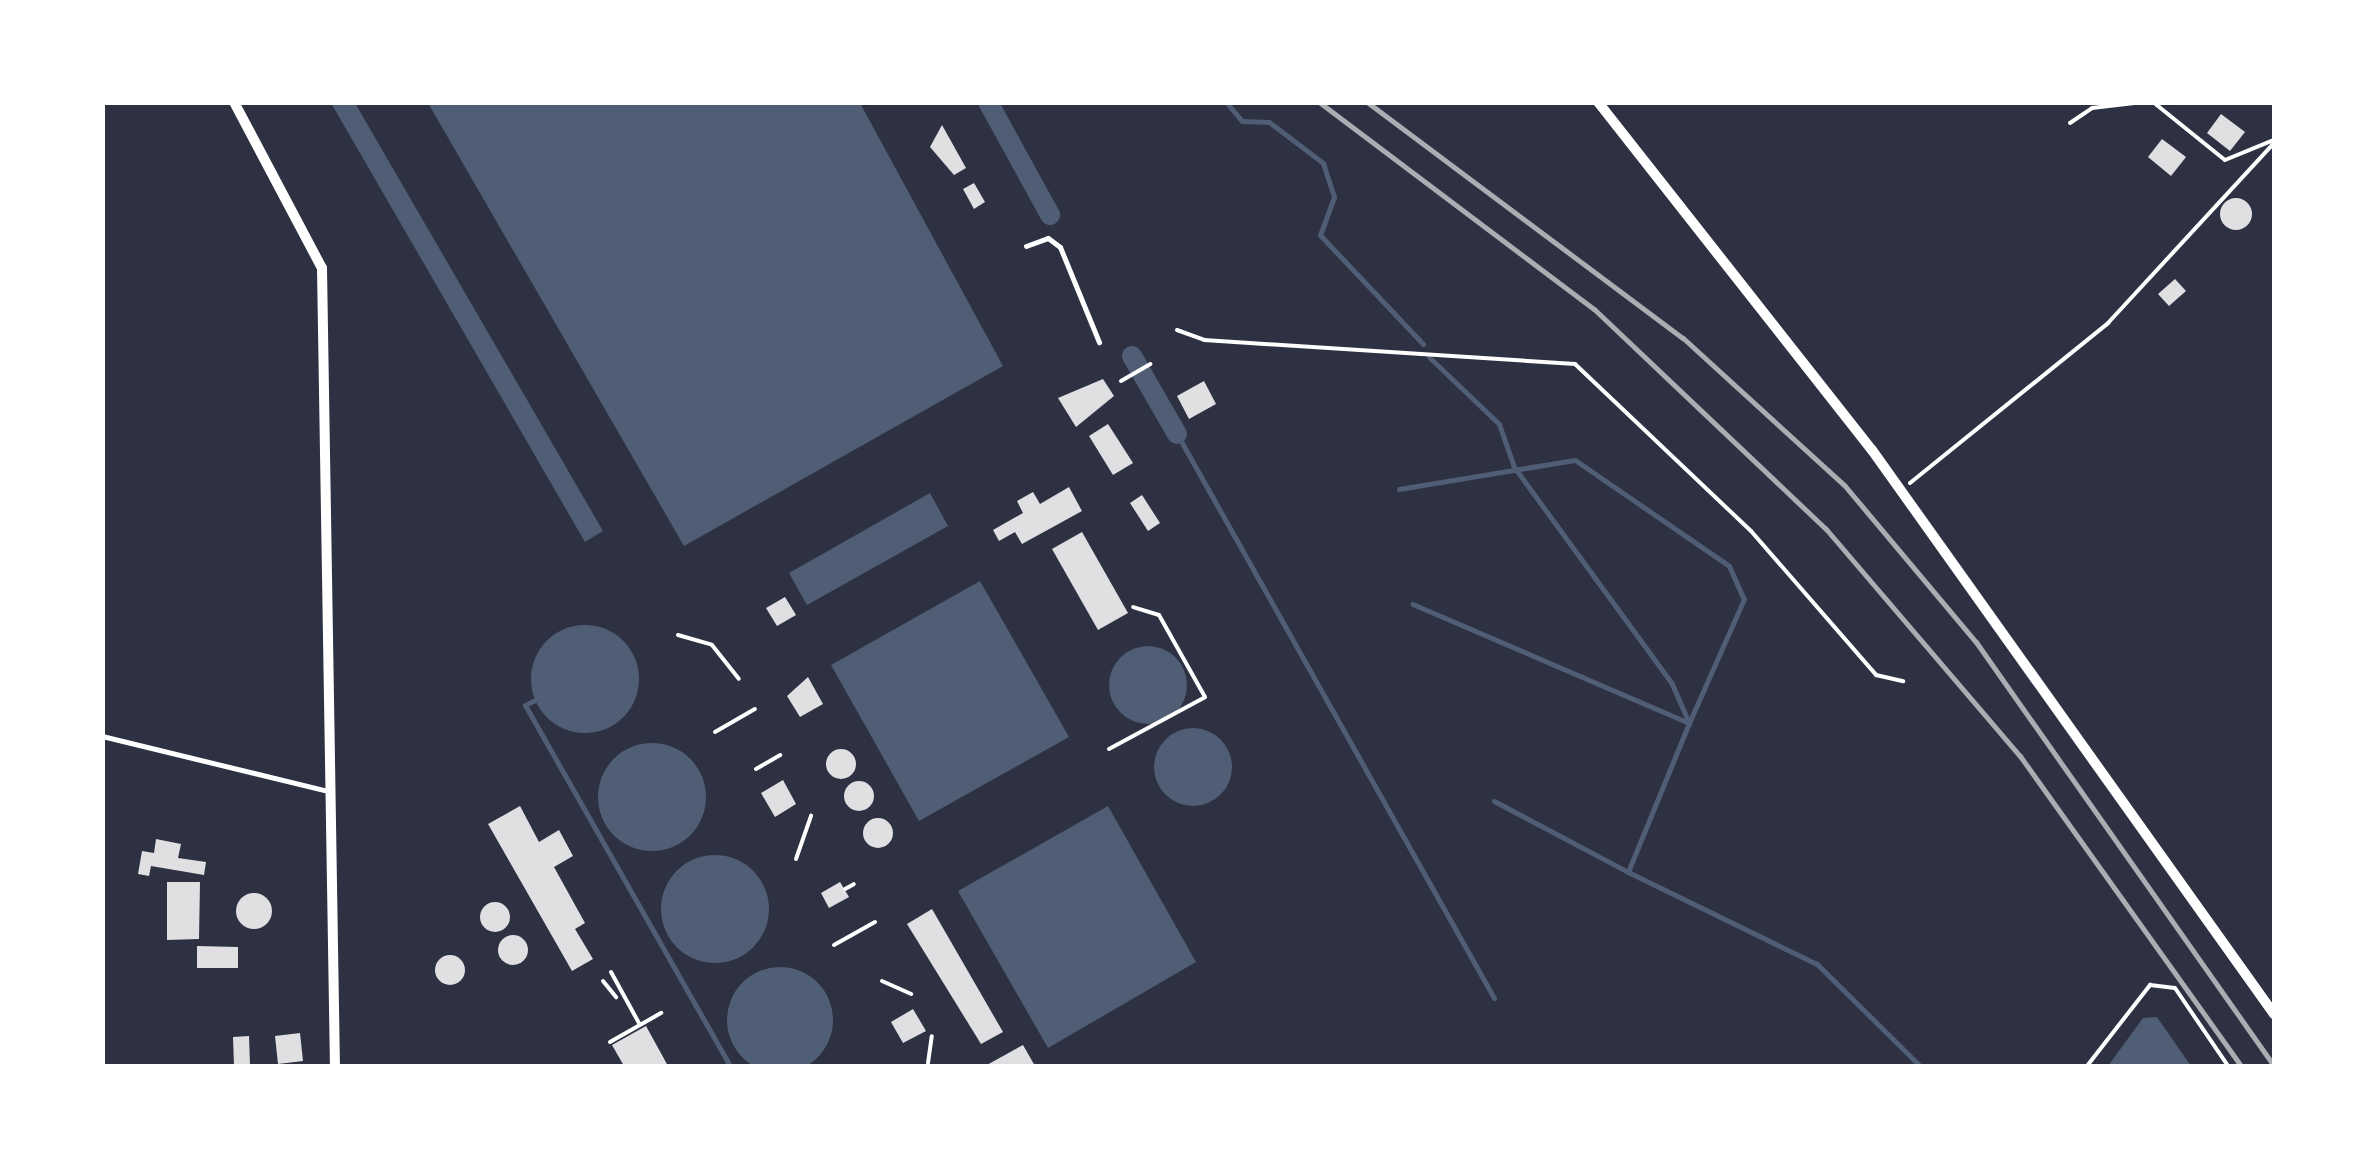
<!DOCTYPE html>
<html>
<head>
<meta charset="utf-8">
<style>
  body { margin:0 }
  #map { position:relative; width:2377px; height:1169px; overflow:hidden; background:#2d3142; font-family:"DejaVu Sans",sans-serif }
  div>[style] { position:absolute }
  .water>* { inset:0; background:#4f5d75 }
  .round { border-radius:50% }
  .stream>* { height:5px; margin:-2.5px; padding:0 2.5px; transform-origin:2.5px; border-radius:2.5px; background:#4f5d75 }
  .canal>* { height:20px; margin:-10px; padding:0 10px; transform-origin:10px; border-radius:10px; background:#4f5d75 }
  .building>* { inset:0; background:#e0e0e3 }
  .path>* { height:4px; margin:-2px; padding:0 2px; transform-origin:2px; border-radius:2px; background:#fff }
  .service>* { height:5px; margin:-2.5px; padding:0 2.5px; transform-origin:2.5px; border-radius:2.5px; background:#fff }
  .minor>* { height:10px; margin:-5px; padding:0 5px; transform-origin:5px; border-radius:5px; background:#fff }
  .rail>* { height:5px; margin:-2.5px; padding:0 2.5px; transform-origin:2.5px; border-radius:2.5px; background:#abadb3 }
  span { translate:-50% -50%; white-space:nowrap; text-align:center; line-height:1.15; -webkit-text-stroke:8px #fff; paint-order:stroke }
  .frame { position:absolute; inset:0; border:105px solid #fff; pointer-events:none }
</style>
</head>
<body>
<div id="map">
  <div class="water">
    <i style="clip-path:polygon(331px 103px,355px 103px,603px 531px,585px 542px)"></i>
    <i style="clip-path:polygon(428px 103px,860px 103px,1003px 366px,684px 546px)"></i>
    <i style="clip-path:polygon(930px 493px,948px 526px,807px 605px,789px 573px)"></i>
    <i style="clip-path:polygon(980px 581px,1069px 737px,919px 821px,831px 665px)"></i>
    <i class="round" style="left:531px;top:625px;width:108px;height:108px"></i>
    <i class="round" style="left:1109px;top:646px;width:78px;height:78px"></i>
    <i class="round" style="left:1154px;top:728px;width:78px;height:78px"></i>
    <i class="round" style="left:598px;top:743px;width:108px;height:108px"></i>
    <i style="clip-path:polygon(1108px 806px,1196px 962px,1048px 1048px,958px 891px)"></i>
    <i class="round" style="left:661px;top:855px;width:108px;height:108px"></i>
    <i class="round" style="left:727px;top:967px;width:106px;height:106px"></i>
    <i style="clip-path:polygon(2157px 1017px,2191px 1066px,2108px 1066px,2143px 1018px)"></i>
  </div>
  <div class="stream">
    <i style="left:1226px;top:102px;width:25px;rotate:50deg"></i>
    <i style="left:1242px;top:121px;width:27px;rotate:2deg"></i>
    <i style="left:1269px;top:122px;width:68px;rotate:37.2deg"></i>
    <i style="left:1323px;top:163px;width:36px;rotate:72deg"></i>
    <i style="left:1334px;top:197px;width:40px;rotate:110.2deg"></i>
    <i style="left:1320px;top:235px;width:150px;rotate:46.6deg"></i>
    <i style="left:1429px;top:357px;width:97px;rotate:43.7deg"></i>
    <i style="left:1499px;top:424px;width:46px;rotate:70.8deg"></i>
    <i style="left:1514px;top:467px;width:268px;rotate:53.9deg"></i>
    <i style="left:1672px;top:684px;width:43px;rotate:66.4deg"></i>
    <i style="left:1689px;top:723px;width:161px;rotate:112.3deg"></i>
    <i style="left:1628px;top:872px;width:210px;rotate:26deg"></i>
    <i style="left:1817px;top:964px;width:145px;rotate:44.7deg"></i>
    <i style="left:1177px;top:434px;width:647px;rotate:60.66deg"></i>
    <i style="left:1399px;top:489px;width:178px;rotate:-9.4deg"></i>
    <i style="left:1575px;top:460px;width:187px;rotate:34.5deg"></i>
    <i style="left:1729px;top:566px;width:36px;rotate:66deg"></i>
    <i style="left:1744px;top:599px;width:136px;rotate:113.9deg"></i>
    <i style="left:1689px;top:723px;width:301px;rotate:-156.7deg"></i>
    <i style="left:535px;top:700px;width:11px;rotate:153deg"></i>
    <i style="left:525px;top:705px;width:415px;rotate:60.4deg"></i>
    <i style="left:1494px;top:801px;width:152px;rotate:27.9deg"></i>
  </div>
  <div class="canal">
    <i style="left:988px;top:102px;width:129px;rotate:61.2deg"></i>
    <i style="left:1132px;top:356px;width:90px;rotate:60deg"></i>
  </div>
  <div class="building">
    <i style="clip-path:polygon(2221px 114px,2245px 132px,2230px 151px,2207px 133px)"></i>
    <i style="clip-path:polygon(942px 125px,966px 168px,954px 175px,930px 147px)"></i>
    <i style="clip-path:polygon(2162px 139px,2186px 157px,2171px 176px,2148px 157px)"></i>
    <i style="clip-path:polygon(974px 183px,985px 202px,974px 209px,963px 189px)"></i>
    <i class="round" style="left:2220px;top:198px;width:32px;height:32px"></i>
    <i style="clip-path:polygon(2175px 279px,2186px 291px,2169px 306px,2158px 294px)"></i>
    <i style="clip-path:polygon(1103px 379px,1114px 396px,1076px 427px,1058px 398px)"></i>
    <i style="clip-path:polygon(1204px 381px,1216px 404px,1189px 419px,1177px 396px)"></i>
    <i style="clip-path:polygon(1108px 424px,1133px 463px,1113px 475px,1089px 436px)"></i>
    <i style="clip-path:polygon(1069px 487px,1082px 511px,1022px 544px,1015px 532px,999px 541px,993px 530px,1023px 513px,1017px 501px,1033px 492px,1040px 504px)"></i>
    <i style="clip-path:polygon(1142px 495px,1160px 523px,1148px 531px,1130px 503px)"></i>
    <i style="clip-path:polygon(1082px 532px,1128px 613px,1098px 630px,1052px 549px)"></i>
    <i style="clip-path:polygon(785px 597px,796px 615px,777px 626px,766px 608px)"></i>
    <i style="clip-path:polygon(808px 677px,823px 704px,800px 717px,787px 696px)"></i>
    <i class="round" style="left:826px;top:749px;width:30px;height:30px"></i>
    <i style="clip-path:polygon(783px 780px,796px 804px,775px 817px,761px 793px)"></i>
    <i class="round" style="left:844px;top:781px;width:30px;height:30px"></i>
    <i style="clip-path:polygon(520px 806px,539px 842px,559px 830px,573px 856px,554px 867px,585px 923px,575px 929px,593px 959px,572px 971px,488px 824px)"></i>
    <i class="round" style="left:863px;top:818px;width:30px;height:30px"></i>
    <i style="clip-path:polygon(156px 839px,181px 844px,178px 858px,206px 862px,204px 875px,151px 866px,149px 876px,138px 874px,142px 851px,154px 853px)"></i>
    <i style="clip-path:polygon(167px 882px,200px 882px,199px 939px,167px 940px)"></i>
    <i style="clip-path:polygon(840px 882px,849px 897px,829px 908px,821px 893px)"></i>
    <i class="round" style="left:236px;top:893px;width:36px;height:36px"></i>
    <i class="round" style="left:480px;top:902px;width:30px;height:30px"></i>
    <i style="clip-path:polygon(932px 909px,1003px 1032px,981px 1044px,907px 924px)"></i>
    <i class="round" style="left:498px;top:935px;width:30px;height:30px"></i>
    <i style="clip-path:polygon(197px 946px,238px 947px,238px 968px,197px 968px)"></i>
    <i class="round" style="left:435px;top:955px;width:30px;height:30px"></i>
    <i style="clip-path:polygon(913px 1009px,926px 1031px,903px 1043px,891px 1022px)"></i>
    <i style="clip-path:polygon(646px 1026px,668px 1066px,624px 1066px,612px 1045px)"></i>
    <i style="clip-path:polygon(300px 1033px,303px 1061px,278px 1064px,275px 1036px)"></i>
    <i style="clip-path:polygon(249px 1036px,250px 1065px,234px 1066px,233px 1037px)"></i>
    <i style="clip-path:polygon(1023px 1045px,1035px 1066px,985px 1066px)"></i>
  </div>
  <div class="path">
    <i style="left:2153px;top:102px;width:92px;rotate:38.9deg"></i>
    <i style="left:2225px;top:160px;width:53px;rotate:-22.2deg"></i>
    <i style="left:2070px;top:123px;width:27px;rotate:-34deg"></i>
    <i style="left:2092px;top:108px;width:51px;rotate:-6.7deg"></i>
    <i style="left:1177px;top:330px;width:29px;rotate:20deg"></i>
    <i style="left:1204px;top:340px;width:372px;rotate:3.7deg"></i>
    <i style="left:1575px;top:364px;width:243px;rotate:43.5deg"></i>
    <i style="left:1751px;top:531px;width:191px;rotate:49deg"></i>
    <i style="left:1876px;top:675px;width:28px;rotate:13deg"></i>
    <i style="left:1121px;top:381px;width:34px;rotate:-30deg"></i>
    <i style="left:1910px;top:483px;width:255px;rotate:-38.9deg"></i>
    <i style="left:2108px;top:323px;width:245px;rotate:-47.3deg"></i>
    <i style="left:678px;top:635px;width:35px;rotate:16deg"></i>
    <i style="left:712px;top:645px;width:43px;rotate:51.5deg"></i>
    <i style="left:715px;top:732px;width:46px;rotate:-29.9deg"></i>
    <i style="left:1109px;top:749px;width:109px;rotate:-28.4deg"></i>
    <i style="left:1205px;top:697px;width:94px;rotate:-119.3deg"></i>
    <i style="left:1159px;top:615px;width:27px;rotate:-163deg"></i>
    <i style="left:756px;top:769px;width:28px;rotate:-30deg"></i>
    <i style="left:796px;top:859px;width:46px;rotate:-70.8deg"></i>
    <i style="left:845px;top:889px;width:10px;rotate:-29deg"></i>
    <i style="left:834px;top:945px;width:47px;rotate:-29.3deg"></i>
    <i style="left:611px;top:972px;width:60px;rotate:61.3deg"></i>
    <i style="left:603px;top:981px;width:21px;rotate:51deg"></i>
    <i style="left:882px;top:981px;width:32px;rotate:24deg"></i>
    <i style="left:610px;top:1042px;width:59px;rotate:-29.6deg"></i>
    <i style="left:928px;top:1063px;width:27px;rotate:-82deg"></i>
    <i style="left:2087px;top:1066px;width:103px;rotate:-52.1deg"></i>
    <i style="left:2150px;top:985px;width:25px;rotate:7deg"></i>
    <i style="left:2175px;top:988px;width:94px;rotate:55.8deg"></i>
  </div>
  <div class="service">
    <i style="left:1026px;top:246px;width:23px;rotate:-20deg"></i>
    <i style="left:1048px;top:238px;width:15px;rotate:37deg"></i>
    <i style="left:1060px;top:247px;width:103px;rotate:67.7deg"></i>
    <i style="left:102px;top:736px;width:233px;rotate:13.7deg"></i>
  </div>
  <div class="minor">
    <i style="left:234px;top:102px;width:188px;rotate:62.1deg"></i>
    <i style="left:322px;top:268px;width:798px;rotate:89.07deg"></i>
    <i style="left:1598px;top:102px;width:443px;rotate:51.8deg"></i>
    <i style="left:1872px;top:450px;width:693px;rotate:54.52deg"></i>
  </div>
  <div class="rail">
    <i style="left:1319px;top:102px;width:344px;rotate:37deg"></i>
    <i style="left:1594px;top:309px;width:320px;rotate:43.5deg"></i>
    <i style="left:1826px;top:529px;width:299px;rotate:49.5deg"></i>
    <i style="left:2020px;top:756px;width:381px;rotate:54.5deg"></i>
    <i style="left:1367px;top:102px;width:394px;rotate:36.8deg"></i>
    <i style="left:1683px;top:338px;width:219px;rotate:42.4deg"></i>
    <i style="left:1845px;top:486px;width:204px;rotate:50deg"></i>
    <i style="left:1976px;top:642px;width:518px;rotate:54.9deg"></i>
  </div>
  <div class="frame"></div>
</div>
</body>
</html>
